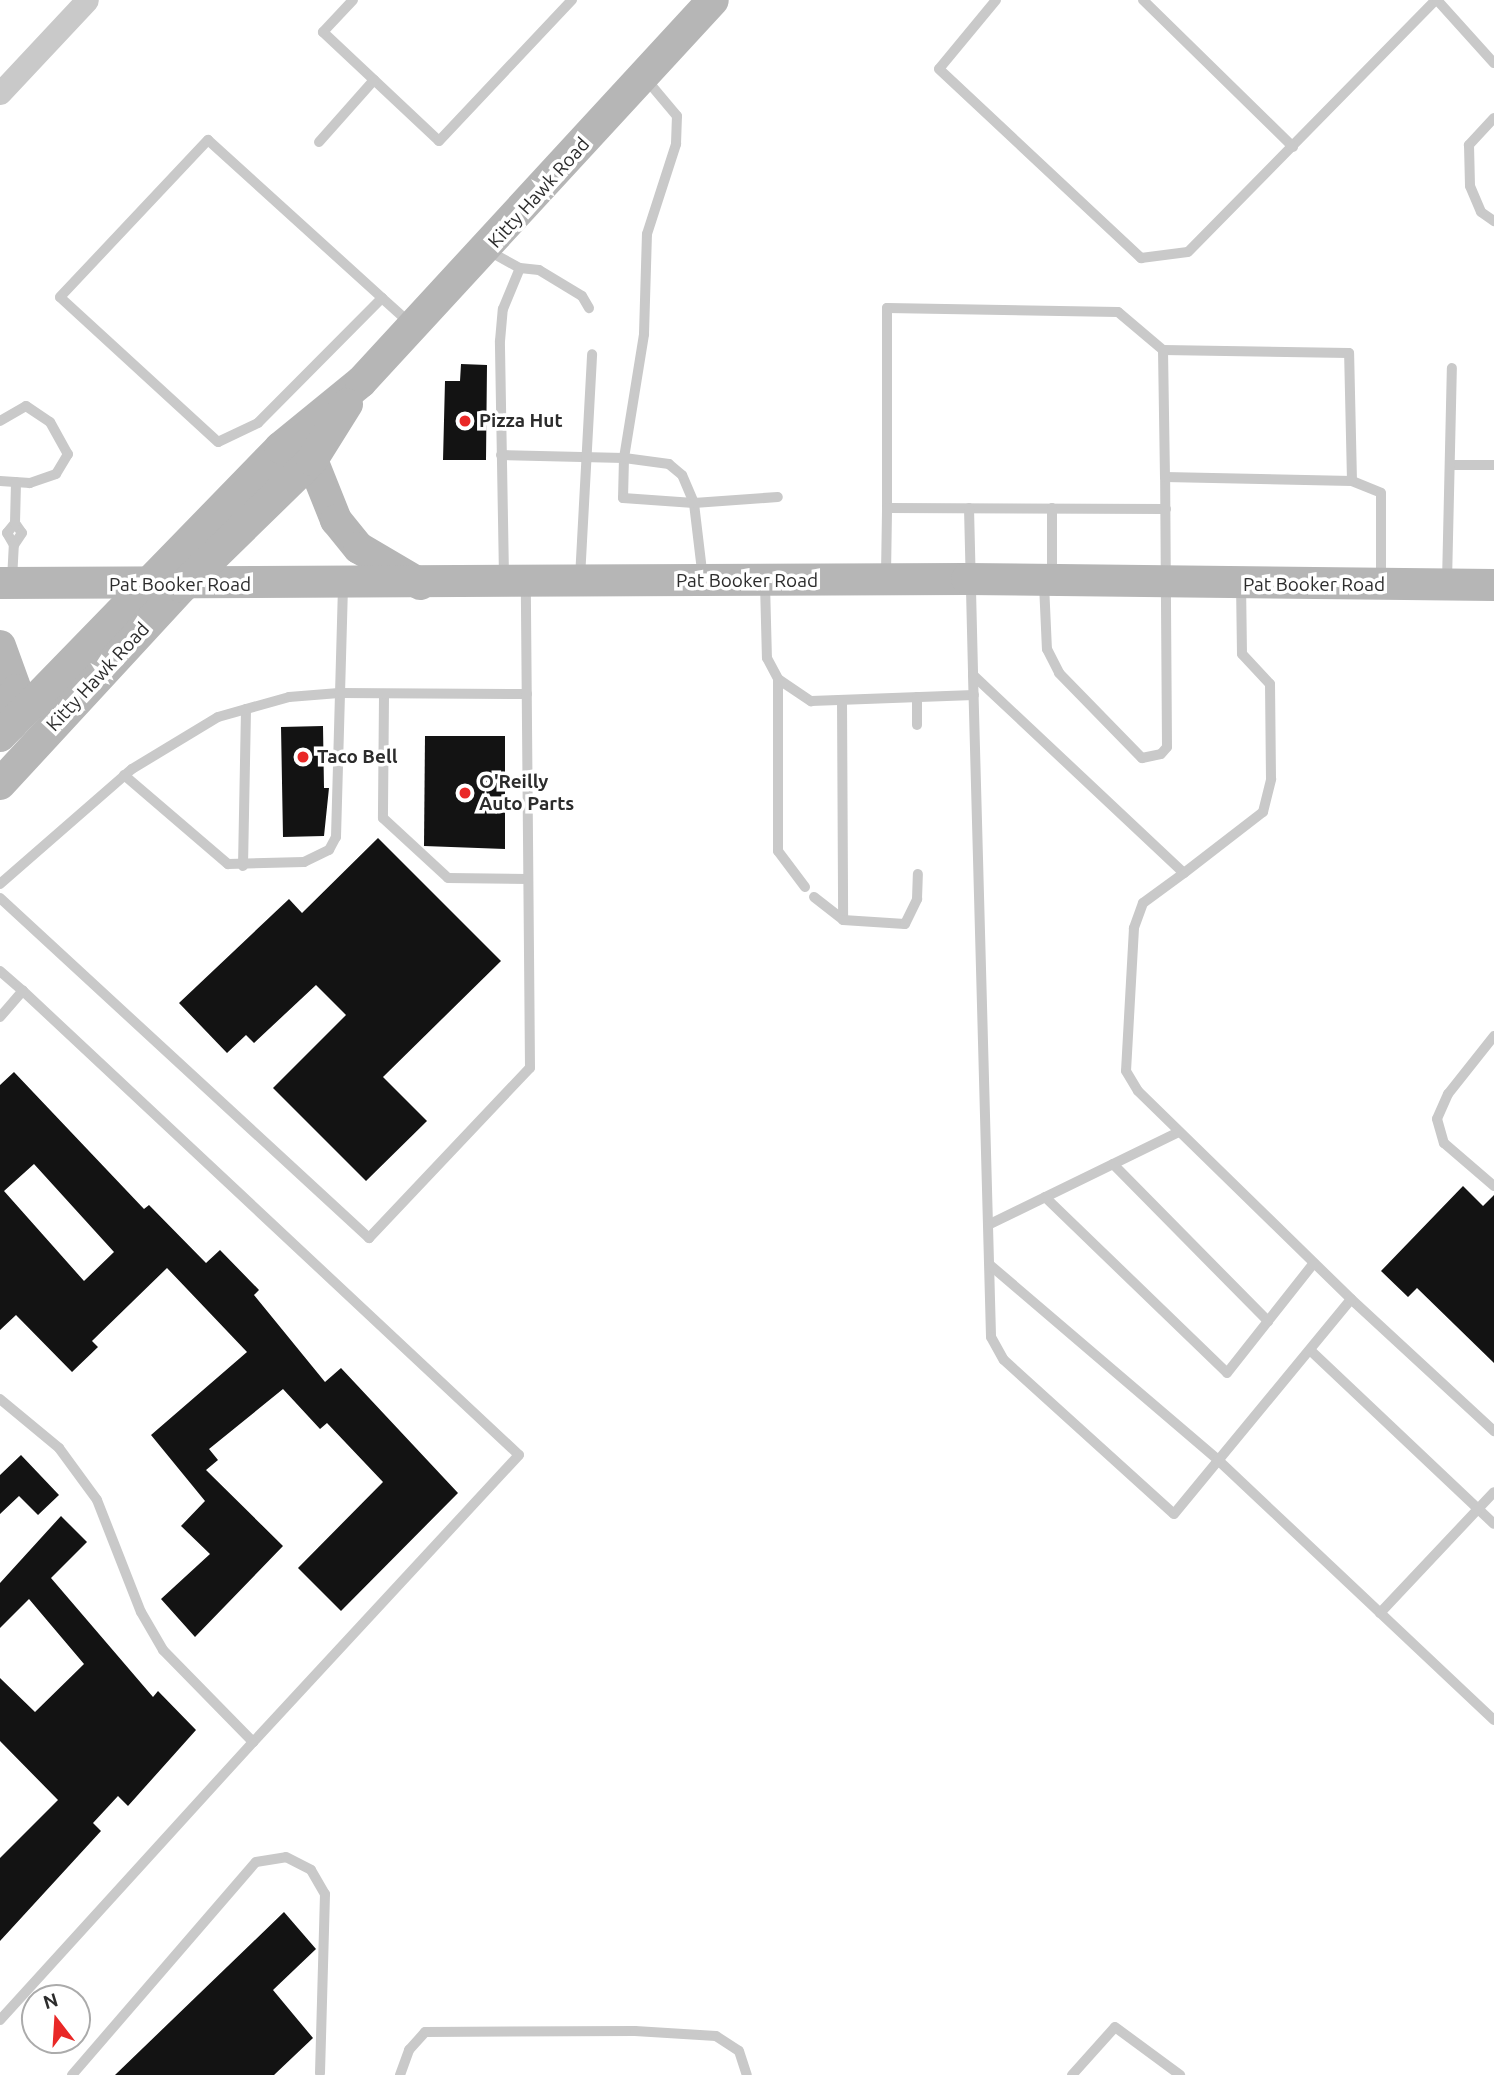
<!DOCTYPE html>
<html>
<head>
<meta charset="utf-8">
<style>
  body { margin:0 }
  #map { position:relative; width:1494px; height:2075px; overflow:hidden; background:#fff; font-family:Ubuntu,sans-serif }
  div>[style] { position:absolute }
  .building>* { inset:0; background:#131313 }
  .lane>* { height:10px; margin:-5px; padding:0 5px; transform-origin:5px; border-radius:5px; background:#c9c9c9 }
  .street>* { height:23px; margin:-11.5px; padding:0 11.5px; transform-origin:11.5px; border-radius:11.5px; background:#c9c9c9 }
  .secondary>* { height:32px; margin:-16px; padding:0 16px; transform-origin:16px; border-radius:16px; background:#b6b6b6 }
  .dots>* { width:19px; height:19px; translate:-50% -50%; box-sizing:border-box; border:4px solid #fff; border-radius:50% }
  span { translate:-50% -50%; white-space:nowrap; text-align:center; line-height:1.15; -webkit-text-stroke:7px #fff; paint-order:stroke }
  .street-label { font-size:19px; color:#2c2c2c }
  .poi-label { font-size:19px; color:#2c2c2c; font-weight:700 }
  .left { translate:0 -50%; text-align:left }
  .north { position:absolute; left:21px; top:1984px; width:70px; height:70px; box-sizing:border-box; background:#fff; border:2px solid #ababab; border-radius:50%; rotate:343deg; font-size:19px; font-weight:700; line-height:28px; text-align:center; color:#2c2c2c }
  .north::after { content:''; display:block; margin:auto; width:24px; height:32px; background:#e92827; clip-path:polygon(50% 0,100% 100%,50% 72%,0 100%) }
</style>
</head>
<body>
<div id="map">
  <div class="building">
    <i style="clip-path:polygon(461px 364px,487px 365px,486px 460px,443px 460px,445px 381px,460px 381px)"></i>
    <i style="clip-path:polygon(323px 726px,324px 788px,329px 788px,324px 836px,283px 837px,281px 727px)"></i>
    <i style="clip-path:polygon(425px 736px,505px 736px,505px 849px,424px 846px)"></i>
    <i style="clip-path:polygon(378px 838px,501px 961px,383px 1077px,427px 1121px,366px 1181px,273px 1088px,346px 1015px,316px 985px,254px 1043px,246px 1035px,227px 1053px,179px 1003px,289px 899px,302px 913px)"></i>
    <i style="clip-path:polygon(evenodd,14px 1072px,144px 1209px,149px 1205px,206px 1263px,220px 1250px,259px 1290px,254px 1295px,325px 1382px,341px 1368px,458px 1493px,341px 1611px,298px 1568px,383px 1482px,327px 1423px,320px 1429px,283px 1389px,209px 1449px,218px 1460px,206px 1470px,283px 1546px,195px 1637px,161px 1599px,210px 1554px,181px 1526px,205px 1501px,151px 1435px,247px 1352px,167px 1268px,92px 1341px,98px 1347px,72px 1372px,16px 1315px,0 1330px,0 1085px,14px 1072px,34px 1164px,114px 1252px,84px 1281px,4px 1191px,34px 1164px)"></i>
    <i style="clip-path:polygon(1463px 1186px,1483px 1206px,1494px 1195px,1494px 1363px,1417px 1288px,1408px 1297px,1381px 1271px)"></i>
    <i style="clip-path:polygon(21px 1455px,59px 1495px,38px 1515px,19px 1496px,0 1514px,0 1475px)"></i>
    <i style="clip-path:polygon(61px 1516px,87px 1542px,51px 1578px,153px 1697px,158px 1691px,196px 1730px,128px 1806px,118px 1796px,93px 1823px,101px 1831px,0 1941px,0 1858px,58px 1800px,0 1741px,0 1678px,35px 1712px,84px 1664px,29px 1599px,0 1628px,0 1583px)"></i>
    <i style="clip-path:polygon(284px 1912px,316px 1949px,273px 1990px,313px 2038px,274px 2075px,115px 2075px)"></i>
  </div>
  <div class="lane">
    <i style="left:353px;top:0;width:44px;rotate:133.2deg"></i>
    <i style="left:323px;top:32px;width:159px;rotate:43.2deg"></i>
    <i style="left:439px;top:141px;width:194px;rotate:-46.7deg"></i>
    <i style="left:996px;top:0;width:89px;rotate:129.6deg"></i>
    <i style="left:939px;top:69px;width:277px;rotate:43.1deg"></i>
    <i style="left:1141px;top:258px;width:47px;rotate:-7.3deg"></i>
    <i style="left:1188px;top:252px;width:354px;rotate:-45.5deg"></i>
    <i style="left:1143px;top:0;width:210px;rotate:44.4deg"></i>
    <i style="left:1437px;top:0;width:85px;rotate:47.9deg"></i>
    <i style="left:1494px;top:118px;width:37px;rotate:133deg"></i>
    <i style="left:1469px;top:145px;width:41px;rotate:88.6deg"></i>
    <i style="left:1470px;top:186px;width:28px;rotate:67deg"></i>
    <i style="left:1481px;top:212px;width:16px;rotate:35deg"></i>
    <i style="left:319px;top:142px;width:83px;rotate:-48.4deg"></i>
    <i style="left:487px;top:250px;width:38px;rotate:29deg"></i>
    <i style="left:520px;top:268px;width:19px;rotate:6deg"></i>
    <i style="left:539px;top:270px;width:50px;rotate:31.2deg"></i>
    <i style="left:582px;top:296px;width:14px;rotate:60deg"></i>
    <i style="left:382px;top:298px;width:176px;rotate:134.8deg"></i>
    <i style="left:258px;top:423px;width:44px;rotate:154.6deg"></i>
    <i style="left:218px;top:442px;width:214px;rotate:-137.5deg"></i>
    <i style="left:60px;top:297px;width:216px;rotate:-46.7deg"></i>
    <i style="left:208px;top:140px;width:235px;rotate:42.2deg"></i>
    <i style="left:382px;top:298px;width:40px;rotate:42deg"></i>
    <i style="left:1163px;top:350px;width:59px;rotate:-139.8deg"></i>
    <i style="left:1118px;top:312px;width:231px;rotate:-179deg"></i>
    <i style="left:887px;top:308px;width:200px;rotate:90deg"></i>
    <i style="left:887px;top:508px;width:279px;rotate:0.2deg"></i>
    <i style="left:0;top:421px;width:30px;rotate:-30deg"></i>
    <i style="left:26px;top:406px;width:29px;rotate:34deg"></i>
    <i style="left:50px;top:422px;width:37px;rotate:61deg"></i>
    <i style="left:68px;top:454px;width:23px;rotate:121deg"></i>
    <i style="left:56px;top:474px;width:28px;rotate:161deg"></i>
    <i style="left:30px;top:483px;width:30px;rotate:-176deg"></i>
    <i style="left:501px;top:455px;width:123px;rotate:1.4deg"></i>
    <i style="left:624px;top:458px;width:40px;rotate:91.4deg"></i>
    <i style="left:623px;top:498px;width:71px;rotate:4deg"></i>
    <i style="left:694px;top:503px;width:30px;rotate:-113deg"></i>
    <i style="left:682px;top:475px;width:17px;rotate:-140deg"></i>
    <i style="left:669px;top:464px;width:45px;rotate:-172.4deg"></i>
    <i style="left:624px;top:458px;width:126px;rotate:-80.8deg"></i>
    <i style="left:644px;top:334px;width:100px;rotate:-88.3deg"></i>
    <i style="left:647px;top:234px;width:95px;rotate:-72.1deg"></i>
    <i style="left:676px;top:144px;width:28px;rotate:-88deg"></i>
    <i style="left:677px;top:116px;width:48px;rotate:-130deg"></i>
    <i style="left:1450px;top:465px;width:44px"></i>
    <i style="left:1352px;top:481px;width:31px;rotate:22deg"></i>
    <i style="left:1381px;top:493px;width:89px;rotate:90deg"></i>
    <i style="left:969px;top:508px;width:167px;rotate:88.6deg"></i>
    <i style="left:973px;top:675px;width:289px;rotate:43.2deg"></i>
    <i style="left:1184px;top:873px;width:100px;rotate:-37.7deg"></i>
    <i style="left:1263px;top:812px;width:34px;rotate:-76deg"></i>
    <i style="left:1271px;top:779px;width:95px;rotate:-90.6deg"></i>
    <i style="left:1270px;top:684px;width:41px;rotate:-133deg"></i>
    <i style="left:1242px;top:654px;width:69px;rotate:-90.8deg"></i>
    <i style="left:15px;top:523px;width:12px;rotate:55deg"></i>
    <i style="left:22px;top:533px;width:14px;rotate:124deg"></i>
    <i style="left:14px;top:545px;width:14px;rotate:-120deg"></i>
    <i style="left:7px;top:533px;width:13px;rotate:-51deg"></i>
    <i style="left:15px;top:523px;width:41px;rotate:-88.6deg"></i>
    <i style="left:886px;top:575px;width:67px;rotate:-89.1deg"></i>
    <i style="left:1052px;top:575px;width:67px;rotate:-90deg"></i>
    <i style="left:504px;top:577px;width:236px;rotate:-91deg"></i>
    <i style="left:500px;top:341px;width:32px;rotate:-85deg"></i>
    <i style="left:503px;top:309px;width:44px;rotate:-67.5deg"></i>
    <i style="left:580px;top:578px;width:224px;rotate:-86.9deg"></i>
    <i style="left:703px;top:579px;width:77px;rotate:-96.8deg"></i>
    <i style="left:694px;top:503px;width:84px;rotate:-4.1deg"></i>
    <i style="left:12px;top:580px;width:35px;rotate:-87deg"></i>
    <i style="left:1447px;top:582px;width:214px;rotate:-88.7deg"></i>
    <i style="left:765px;top:584px;width:74px;rotate:88.5deg"></i>
    <i style="left:767px;top:658px;width:24px;rotate:62deg"></i>
    <i style="left:778px;top:679px;width:40px;rotate:34deg"></i>
    <i style="left:811px;top:701px;width:163px;rotate:-2.1deg"></i>
    <i style="left:1044px;top:584px;width:65px;rotate:87.4deg"></i>
    <i style="left:1047px;top:649px;width:27px;rotate:63deg"></i>
    <i style="left:1059px;top:673px;width:119px;rotate:45.7deg"></i>
    <i style="left:1142px;top:758px;width:19px;rotate:-12deg"></i>
    <i style="left:1161px;top:754px;width:9px;rotate:-49deg"></i>
    <i style="left:1167px;top:747px;width:270px;rotate:-90.4deg"></i>
    <i style="left:1165px;top:477px;width:187px;rotate:1.2deg"></i>
    <i style="left:1352px;top:481px;width:128px;rotate:-91.3deg"></i>
    <i style="left:1349px;top:353px;width:186px;rotate:-179.1deg"></i>
    <i style="left:1163px;top:350px;width:127px;rotate:89.1deg"></i>
    <i style="left:973px;top:675px;width:662px;rotate:88.44deg"></i>
    <i style="left:991px;top:1337px;width:26px;rotate:61deg"></i>
    <i style="left:1004px;top:1360px;width:229px;rotate:42.2deg"></i>
    <i style="left:1174px;top:1514px;width:278px;rotate:-50.5deg"></i>
    <i style="left:1351px;top:1299px;width:195px;rotate:42.7deg"></i>
    <i style="left:778px;top:679px;width:172px;rotate:90deg"></i>
    <i style="left:778px;top:851px;width:45px;rotate:53.1deg"></i>
    <i style="left:384px;top:696px;width:122px;rotate:90.5deg"></i>
    <i style="left:383px;top:818px;width:88px;rotate:42.7deg"></i>
    <i style="left:448px;top:878px;width:80px;rotate:0.7deg"></i>
    <i style="left:842px;top:700px;width:220px;rotate:89.7deg"></i>
    <i style="left:917px;top:725px;width:28px;rotate:-90deg"></i>
    <i style="left:124px;top:775px;width:137px;rotate:40.6deg"></i>
    <i style="left:228px;top:864px;width:76px;rotate:-1.5deg"></i>
    <i style="left:304px;top:862px;width:28px;rotate:-26deg"></i>
    <i style="left:329px;top:850px;width:15px;rotate:-62deg"></i>
    <i style="left:336px;top:837px;width:252px;rotate:-88.4deg"></i>
    <i style="left:243px;top:866px;width:157px;rotate:-88.9deg"></i>
    <i style="left:1184px;top:873px;width:51px;rotate:143.8deg"></i>
    <i style="left:1143px;top:903px;width:27px;rotate:110deg"></i>
    <i style="left:1134px;top:928px;width:143px;rotate:93.2deg"></i>
    <i style="left:1126px;top:1071px;width:23px;rotate:59deg"></i>
    <i style="left:1138px;top:1091px;width:298px;rotate:44.3deg"></i>
    <i style="left:0;top:884px;width:175px;rotate:-41.1deg"></i>
    <i style="left:132px;top:769px;width:100px;rotate:-31.2deg"></i>
    <i style="left:218px;top:717px;width:74px;rotate:-15.7deg"></i>
    <i style="left:289px;top:697px;width:50px;rotate:-4.6deg"></i>
    <i style="left:339px;top:693px;width:188px;rotate:0.3deg"></i>
    <i style="left:814px;top:897px;width:37px;rotate:38deg"></i>
    <i style="left:843px;top:920px;width:62px;rotate:3.7deg"></i>
    <i style="left:905px;top:924px;width:28px;rotate:-64deg"></i>
    <i style="left:917px;top:899px;width:25px;rotate:-88deg"></i>
    <i style="left:0;top:898px;width:502px;rotate:42.66deg"></i>
    <i style="left:369px;top:1238px;width:234px;rotate:-46.6deg"></i>
    <i style="left:530px;top:1068px;width:485px;rotate:-90.5deg"></i>
    <i style="left:0;top:971px;width:30px;rotate:41deg"></i>
    <i style="left:0;top:1017px;width:35px;rotate:-49deg"></i>
    <i style="left:23px;top:991px;width:679px;rotate:43.09deg"></i>
    <i style="left:519px;top:1455px;width:391px;rotate:132.8deg"></i>
    <i style="left:1494px;top:1036px;width:74px;rotate:128.4deg"></i>
    <i style="left:1448px;top:1094px;width:27px;rotate:114deg"></i>
    <i style="left:1437px;top:1119px;width:25px;rotate:74deg"></i>
    <i style="left:1444px;top:1143px;width:66px;rotate:40.7deg"></i>
    <i style="left:1113px;top:1164px;width:221px;rotate:45.4deg"></i>
    <i style="left:1045px;top:1197px;width:253px;rotate:44deg"></i>
    <i style="left:1227px;top:1373px;width:140px;rotate:-51.7deg"></i>
    <i style="left:990px;top:1224px;width:210px;rotate:-26deg"></i>
    <i style="left:990px;top:1265px;width:300px;rotate:40.5deg"></i>
    <i style="left:1218px;top:1460px;width:379px;rotate:43.3deg"></i>
    <i style="left:1310px;top:1350px;width:253px;rotate:43.4deg"></i>
    <i style="left:0;top:1399px;width:77px;rotate:39.7deg"></i>
    <i style="left:59px;top:1448px;width:64px;rotate:53.8deg"></i>
    <i style="left:97px;top:1500px;width:120px;rotate:68.6deg"></i>
    <i style="left:141px;top:1612px;width:44px;rotate:59.9deg"></i>
    <i style="left:163px;top:1650px;width:129px;rotate:45.6deg"></i>
    <i style="left:253px;top:1742px;width:376px;rotate:132.3deg"></i>
    <i style="left:1380px;top:1613px;width:166px;rotate:-46.7deg"></i>
    <i style="left:72px;top:2075px;width:281px;rotate:-49.2deg"></i>
    <i style="left:256px;top:1862px;width:30px;rotate:-9deg"></i>
    <i style="left:286px;top:1857px;width:28px;rotate:27deg"></i>
    <i style="left:311px;top:1870px;width:28px;rotate:60deg"></i>
    <i style="left:325px;top:1894px;width:179px;rotate:91.6deg"></i>
    <i style="left:400px;top:2075px;width:27px;rotate:-70deg"></i>
    <i style="left:409px;top:2050px;width:24px;rotate:-48deg"></i>
    <i style="left:425px;top:2032px;width:210px;rotate:-0.3deg"></i>
    <i style="left:635px;top:2031px;width:81px;rotate:3.5deg"></i>
    <i style="left:716px;top:2036px;width:27px;rotate:33deg"></i>
    <i style="left:739px;top:2051px;width:25px;rotate:72deg"></i>
    <i style="left:1072px;top:2075px;width:64px;rotate:-48.1deg"></i>
    <i style="left:1115px;top:2027px;width:81px;rotate:36.4deg"></i>
  </div>
  <div class="street">
    <i style="left:0;top:93px;width:127px;rotate:-46.9deg"></i>
  </div>
  <div class="secondary">
    <i style="left:312px;top:460px;width:65px;rotate:68.2deg"></i>
    <i style="left:336px;top:520px;width:36px;rotate:51deg"></i>
    <i style="left:359px;top:548px;width:71px;rotate:30.5deg"></i>
    <i style="left:0;top:583px;width:967px;rotate:-0.24deg"></i>
    <i style="left:967px;top:579px;width:527px;rotate:0.65deg"></i>
    <i style="left:0;top:646px;width:47px;rotate:70deg"></i>
    <i style="left:16px;top:690px;width:35px;rotate:98deg"></i>
    <i style="left:0;top:736px;width:402px;rotate:-45.8deg"></i>
    <i style="left:280px;top:448px;width:104px;rotate:-39.2deg"></i>
    <i style="left:361px;top:382px;width:519px;rotate:-47.34deg"></i>
    <i style="left:0;top:784px;width:268px;rotate:-47.3deg"></i>
    <i style="left:182px;top:587px;width:182px;rotate:-44.3deg"></i>
    <i style="left:312px;top:460px;width:66px;rotate:-58deg"></i>
  </div>
  <div class="dots">
    <i style="left:465px;top:421px;background:#e92827"></i>
    <i style="left:303px;top:757px;background:#e92827"></i>
    <i style="left:465px;top:793px;background:#e92827"></i>
  </div>
  <div class="street-label">
    <span style="left:539px;top:193px;rotate:-48deg">Kitty Hawk Road</span>
    <span style="left:747px;top:581px">Pat Booker Road</span>
    <span style="left:180px;top:585px">Pat Booker Road</span>
    <span style="left:1314px;top:585px">Pat Booker Road</span>
    <span style="left:98px;top:677px;rotate:-47deg">Kitty Hawk Road</span>
  </div>
  <div class="poi-label">
    <span class="left" style="left:479px;top:421px">Pizza Hut</span>
    <span class="left" style="left:317px;top:757px">Taco Bell</span>
    <span class="left" style="left:479px;top:793px">O'Reilly<br>Auto Parts</span>
  </div>
  <div class="north">N</div>
</div>
</body>
</html>
